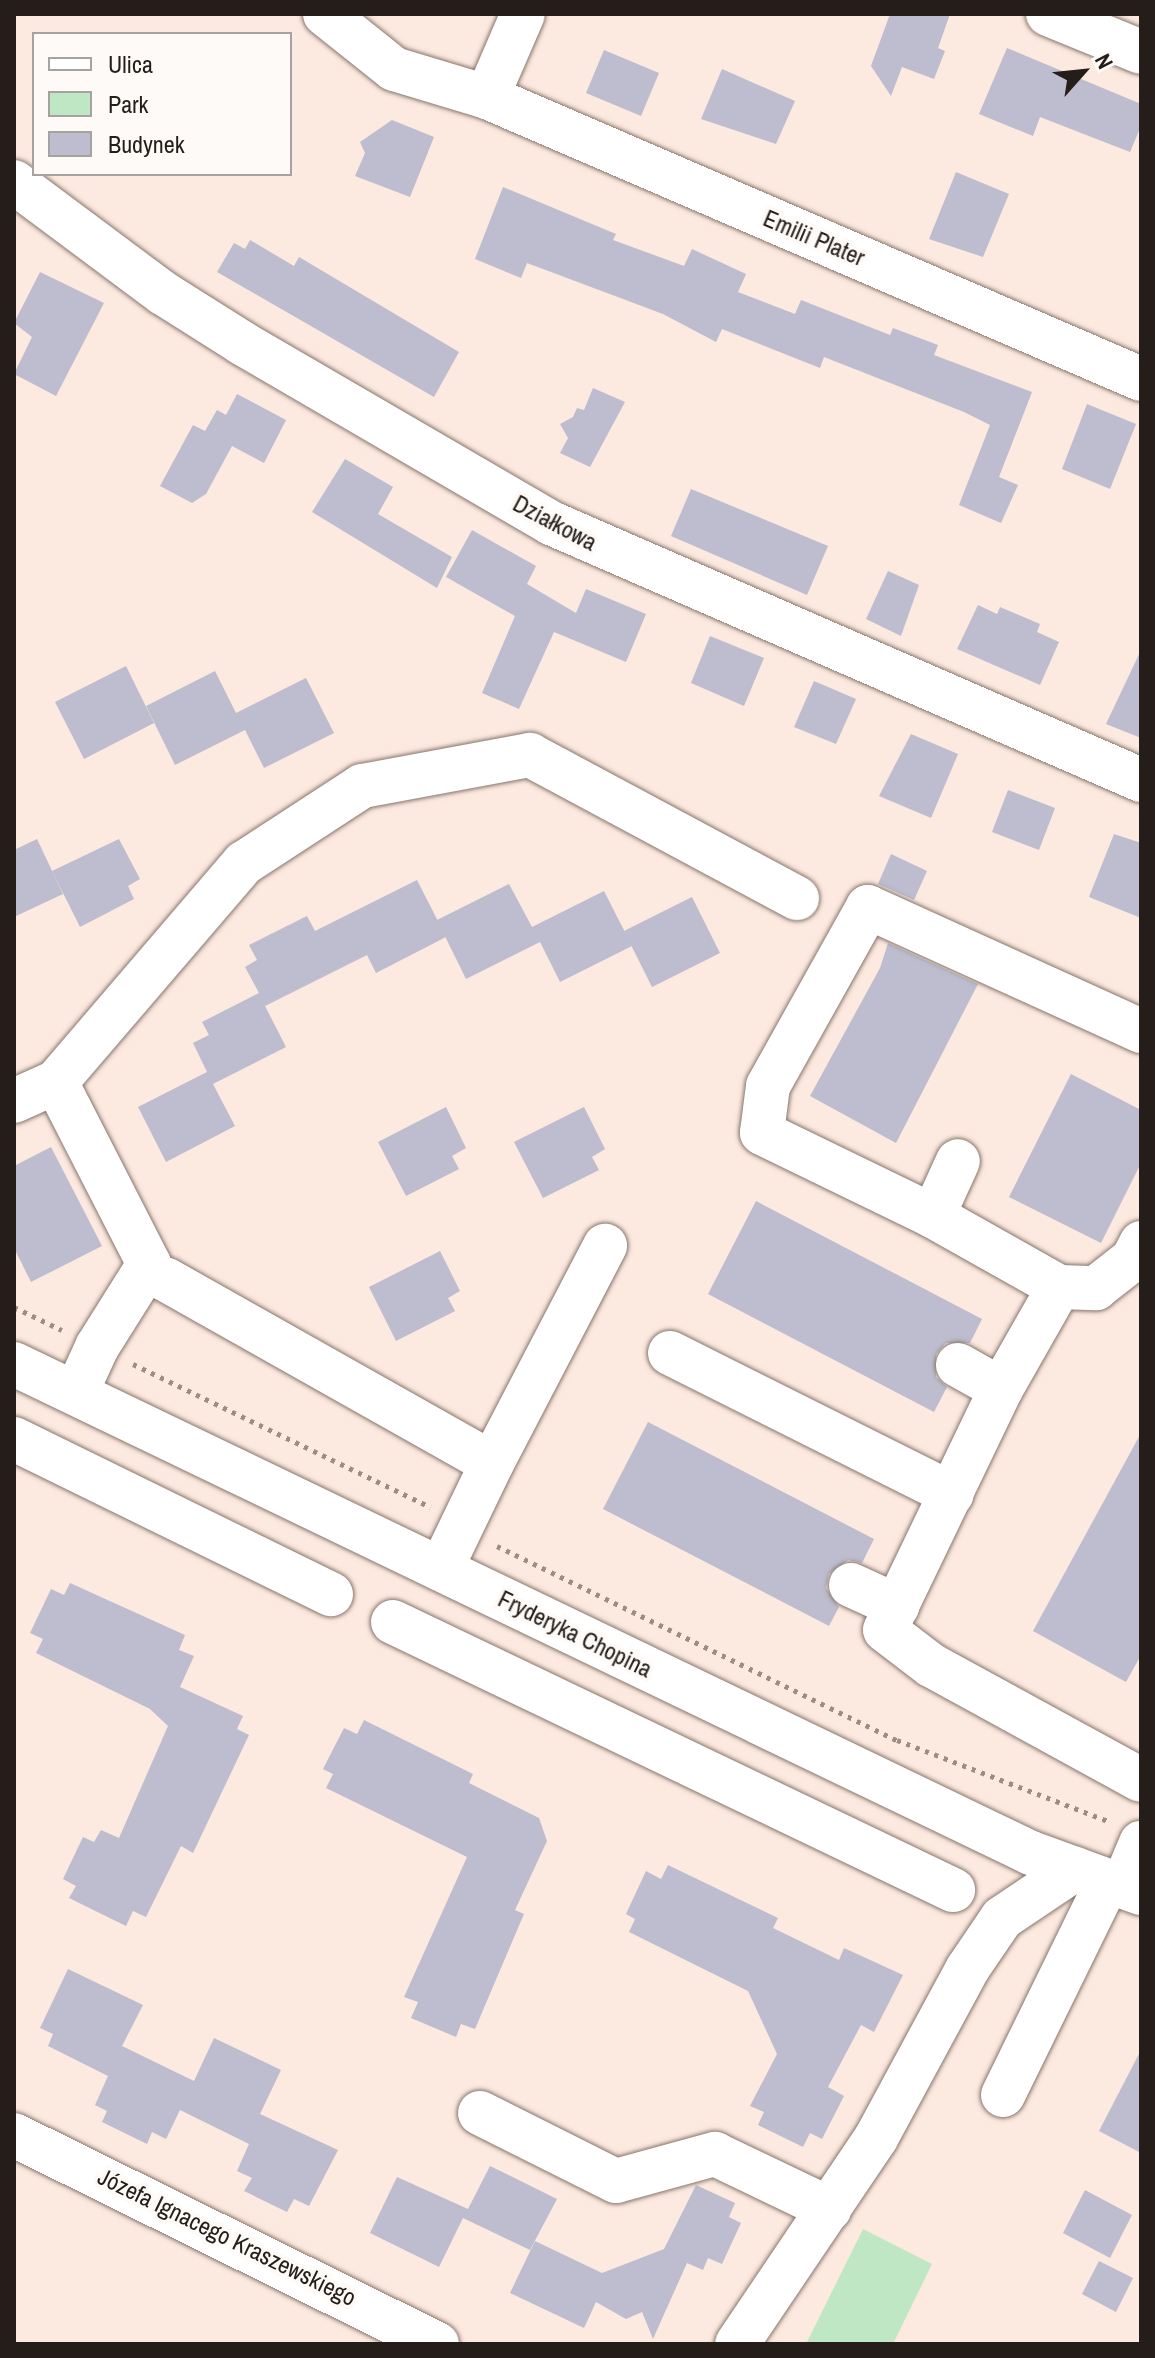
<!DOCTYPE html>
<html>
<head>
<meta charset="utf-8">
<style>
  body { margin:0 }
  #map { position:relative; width:1155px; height:2358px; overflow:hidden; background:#fce9df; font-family:"Archivo Narrow",sans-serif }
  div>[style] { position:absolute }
  .green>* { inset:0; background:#c0e7c3 }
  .building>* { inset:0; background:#bdbdcf }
  .path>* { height:5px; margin-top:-2.5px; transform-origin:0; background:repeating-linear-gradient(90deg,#9b8d86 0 4px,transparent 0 10px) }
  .roads { filter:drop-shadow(0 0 2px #87766d) drop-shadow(0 0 2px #87766d) }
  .minor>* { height:44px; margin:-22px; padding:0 22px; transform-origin:22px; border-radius:22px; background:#fff }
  span { translate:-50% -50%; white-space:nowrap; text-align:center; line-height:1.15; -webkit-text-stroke:8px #fefaf8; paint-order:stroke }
  .street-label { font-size:24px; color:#241d19 }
  .frame { position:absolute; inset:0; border:16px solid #241d19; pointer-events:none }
  .legend { position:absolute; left:32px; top:32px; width:260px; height:144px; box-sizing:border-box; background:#fefaf8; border:2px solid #a7a29f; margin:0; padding:10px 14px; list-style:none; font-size:24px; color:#241d19 }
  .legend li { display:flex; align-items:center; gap:16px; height:40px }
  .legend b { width:40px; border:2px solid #a7a29f }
  .north { position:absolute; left:1043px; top:32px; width:80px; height:80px; -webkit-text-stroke:6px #fefaf8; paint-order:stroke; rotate:63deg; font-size:22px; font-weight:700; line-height:32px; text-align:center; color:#241d19 }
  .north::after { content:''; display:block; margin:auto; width:28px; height:36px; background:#241d19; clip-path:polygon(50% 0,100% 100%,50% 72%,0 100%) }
</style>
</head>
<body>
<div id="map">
  <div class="green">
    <i style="clip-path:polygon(863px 2229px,932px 2264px,893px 2344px,806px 2344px)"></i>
  </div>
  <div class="building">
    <i style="clip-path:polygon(890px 14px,950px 14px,938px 48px,945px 51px,934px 79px,902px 67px,891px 96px,871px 66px)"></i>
    <i style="clip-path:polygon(1007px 48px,1141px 104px,1141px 126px,1130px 152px,1040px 117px,1033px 136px,979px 114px)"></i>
    <i style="clip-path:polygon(604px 50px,659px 73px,641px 116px,586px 93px)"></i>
    <i style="clip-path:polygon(722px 69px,795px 101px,776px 144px,701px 119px)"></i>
    <i style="clip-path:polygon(392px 120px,434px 137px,410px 197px,355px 176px,365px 153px,360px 142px)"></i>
    <i style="clip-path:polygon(956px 172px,1009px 194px,983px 257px,929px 239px)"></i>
    <i style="clip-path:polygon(503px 187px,616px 234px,613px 240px,684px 266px,692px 249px,746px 274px,738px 292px,795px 314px,801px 300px,890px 335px,893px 328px,938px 345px,934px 355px,1032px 392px,999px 477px,1018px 485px,1001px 523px,959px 505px,990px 425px,964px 412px,824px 357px,820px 368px,722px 329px,716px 342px,663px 314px,527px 263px,521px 278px,475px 259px)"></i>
    <i style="clip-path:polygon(250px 240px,294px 266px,299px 257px,459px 352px,434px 397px,217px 272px,234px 243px,245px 249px)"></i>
    <i style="clip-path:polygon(40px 272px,104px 303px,56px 396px,14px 374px,32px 337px,14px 323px)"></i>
    <i style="clip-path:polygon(593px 388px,625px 402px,590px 467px,560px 453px,568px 438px,560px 424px,573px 417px,577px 408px,584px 410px)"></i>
    <i style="clip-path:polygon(237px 394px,286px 420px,264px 463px,232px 446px,206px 494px,192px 503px,160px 486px,193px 425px,205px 431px,217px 410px,226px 415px)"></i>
    <i style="clip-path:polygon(1087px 404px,1136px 424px,1110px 489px,1062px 469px)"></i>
    <i style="clip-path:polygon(345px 459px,393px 487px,378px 514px,452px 557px,437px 588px,312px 512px)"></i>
    <i style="clip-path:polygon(691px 489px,828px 546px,807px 595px,671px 536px)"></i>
    <i style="clip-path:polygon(472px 530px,536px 566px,527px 584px,576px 613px,586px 589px,646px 614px,626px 662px,554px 632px,519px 709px,482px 693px,515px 616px,446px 577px)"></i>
    <i style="clip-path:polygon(888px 571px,919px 585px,901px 636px,866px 619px)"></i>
    <i style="clip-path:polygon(978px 605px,997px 614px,1000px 607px,1040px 624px,1037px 632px,1059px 642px,1040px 685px,957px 649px)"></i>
    <i style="clip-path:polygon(710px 636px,764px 658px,744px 706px,691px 683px)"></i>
    <i style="clip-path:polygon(1141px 650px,1141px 738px,1106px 724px)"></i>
    <i style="clip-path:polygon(126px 666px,154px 723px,84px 759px,55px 702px)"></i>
    <i style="clip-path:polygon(215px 671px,236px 713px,306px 678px,334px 733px,264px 768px,245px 730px,175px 765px,146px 706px)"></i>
    <i style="clip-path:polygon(814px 681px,856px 699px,836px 744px,794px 727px)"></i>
    <i style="clip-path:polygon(911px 734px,958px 754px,931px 818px,879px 796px)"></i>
    <i style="clip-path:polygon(1008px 790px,1055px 808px,1039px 850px,992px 832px)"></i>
    <i style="clip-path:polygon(1114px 834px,1141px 843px,1141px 918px,1089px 897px)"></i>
    <i style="clip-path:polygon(37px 839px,63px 894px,14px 917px,14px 850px)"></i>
    <i style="clip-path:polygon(119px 839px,140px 879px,128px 886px,134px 899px,80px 927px,52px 871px)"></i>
    <i style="clip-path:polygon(891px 854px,927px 871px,914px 900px,878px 884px)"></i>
    <i style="clip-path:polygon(417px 880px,446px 937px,376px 973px,367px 955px,265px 1006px,286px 1047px,213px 1084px,235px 1126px,166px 1162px,138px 1107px,207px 1072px,193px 1043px,209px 1035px,202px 1022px,259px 993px,245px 967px,257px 960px,249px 945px,307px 916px,315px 931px)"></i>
    <i style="clip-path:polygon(509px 884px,532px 927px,604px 891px,632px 946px,560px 982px,540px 942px,466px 979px,437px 920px)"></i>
    <i style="clip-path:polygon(692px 897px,720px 953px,652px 987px,624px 931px)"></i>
    <i style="clip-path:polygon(888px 943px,978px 984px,896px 1143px,810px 1096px,880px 968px)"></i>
    <i style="clip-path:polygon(1071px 1074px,1141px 1110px,1141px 1163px,1101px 1243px,1009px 1197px)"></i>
    <i style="clip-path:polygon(446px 1107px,466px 1148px,452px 1156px,459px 1169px,406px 1196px,378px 1142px)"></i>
    <i style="clip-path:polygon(584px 1107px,605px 1149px,592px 1157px,599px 1170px,543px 1198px,514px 1142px)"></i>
    <i style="clip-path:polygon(51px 1147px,102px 1246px,31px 1282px,14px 1248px,14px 1166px)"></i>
    <i style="clip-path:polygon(756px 1201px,982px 1319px,970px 1343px,946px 1343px,936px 1354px,936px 1377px,947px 1387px,934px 1412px,708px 1294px)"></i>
    <i style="clip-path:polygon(440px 1251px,460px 1291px,448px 1298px,455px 1311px,396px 1341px,369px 1287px)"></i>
    <i style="clip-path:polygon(648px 1422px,874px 1539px,862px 1563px,848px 1560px,829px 1574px,826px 1588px,839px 1607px,829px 1626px,603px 1509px)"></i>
    <i style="clip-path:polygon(1141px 1433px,1141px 1655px,1126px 1682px,1033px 1631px)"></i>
    <i style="clip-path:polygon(70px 1583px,185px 1635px,179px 1650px,194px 1656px,180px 1687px,243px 1716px,237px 1729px,249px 1735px,193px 1853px,181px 1846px,146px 1917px,133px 1911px,126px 1926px,69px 1898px,76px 1886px,63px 1879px,83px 1837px,94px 1842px,101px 1830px,119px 1838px,168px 1726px,150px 1709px,36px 1653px,43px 1639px,30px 1633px,51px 1589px,64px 1595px)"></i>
    <i style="clip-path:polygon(364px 1720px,473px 1774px,469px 1783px,539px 1818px,547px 1841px,515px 1910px,524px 1914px,475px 2029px,461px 2024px,456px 2037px,411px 2018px,418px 2002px,404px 1997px,467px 1857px,326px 1788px,333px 1774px,323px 1769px,344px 1728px,357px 1734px)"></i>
    <i style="clip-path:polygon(668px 1865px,778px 1918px,773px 1928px,839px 1960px,844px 1948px,903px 1975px,874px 2032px,861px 2025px,828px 2087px,844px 2096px,822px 2139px,810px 2133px,803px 2147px,758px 2125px,764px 2112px,750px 2106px,777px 2054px,748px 1991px,629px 1932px,635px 1919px,626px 1914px,646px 1871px,661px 1879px)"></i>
    <i style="clip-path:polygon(68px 1969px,143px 2005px,122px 2046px,194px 2081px,214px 2038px,281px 2070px,260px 2114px,338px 2150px,309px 2206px,294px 2199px,287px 2212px,244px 2191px,252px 2178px,237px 2171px,249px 2144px,180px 2110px,166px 2139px,152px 2132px,147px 2144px,102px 2122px,107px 2111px,95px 2105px,108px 2076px,48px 2046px,53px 2034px,40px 2028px)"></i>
    <i style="clip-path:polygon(1141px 2050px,1141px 2153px,1099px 2131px)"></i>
    <i style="clip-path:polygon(490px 2166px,557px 2199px,530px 2250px,463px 2218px,439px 2267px,370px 2233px,397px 2177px,468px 2209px)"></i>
    <i style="clip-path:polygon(696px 2185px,735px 2203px,729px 2217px,741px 2223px,722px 2264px,708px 2258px,703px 2270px,687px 2263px,653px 2339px,642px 2312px,626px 2319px,596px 2302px,584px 2328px,510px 2293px,535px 2241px,602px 2273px,664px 2249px)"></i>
    <i style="clip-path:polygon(1085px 2190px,1132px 2215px,1110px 2258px,1063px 2233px)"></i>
    <i style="clip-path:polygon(1099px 2261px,1133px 2278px,1116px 2312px,1082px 2294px)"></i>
  </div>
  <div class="path">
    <i style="left:14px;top:1307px;width:53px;rotate:25.6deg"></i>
    <i style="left:133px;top:1364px;width:330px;rotate:25.7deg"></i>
    <i style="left:497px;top:1546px;width:445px;rotate:25.9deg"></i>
    <i style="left:897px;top:1740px;width:229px;rotate:21deg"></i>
  </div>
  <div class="roads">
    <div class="minor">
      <i style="left:325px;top:14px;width:88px;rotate:38.6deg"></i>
      <i style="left:394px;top:69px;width:97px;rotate:16.8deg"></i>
      <i style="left:487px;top:97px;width:712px;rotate:23.33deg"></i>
      <i style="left:1048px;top:14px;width:100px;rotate:22.2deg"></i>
      <i style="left:487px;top:97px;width:90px;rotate:-66.6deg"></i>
      <i style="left:14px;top:182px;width:186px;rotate:36.7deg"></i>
      <i style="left:163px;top:293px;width:93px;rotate:32.3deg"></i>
      <i style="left:242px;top:343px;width:358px;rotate:30.2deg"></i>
      <i style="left:551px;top:523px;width:644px;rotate:23.54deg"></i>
      <i style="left:1141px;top:1031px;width:300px;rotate:-155.6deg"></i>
      <i style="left:868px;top:907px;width:205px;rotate:119.2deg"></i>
      <i style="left:768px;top:1086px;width:47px;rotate:97.3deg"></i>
      <i style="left:762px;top:1133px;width:190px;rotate:25.9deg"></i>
      <i style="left:933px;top:1216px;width:145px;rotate:29.4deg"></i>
      <i style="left:1059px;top:1287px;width:37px;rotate:2deg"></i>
      <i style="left:1096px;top:1288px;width:47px;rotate:-38.1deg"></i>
      <i style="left:1133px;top:1259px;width:18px;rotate:-63deg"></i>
      <i style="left:14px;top:1101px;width:46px;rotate:-24.3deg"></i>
      <i style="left:933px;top:1216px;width:60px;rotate:-65.6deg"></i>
      <i style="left:165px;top:1279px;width:375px;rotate:29.4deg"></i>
      <i style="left:492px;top:1463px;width:245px;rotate:-62.5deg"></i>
      <i style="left:1059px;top:1287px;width:117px;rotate:119.6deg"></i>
      <i style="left:1001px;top:1389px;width:267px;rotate:115.7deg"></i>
      <i style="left:885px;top:1630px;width:58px;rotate:37.3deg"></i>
      <i style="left:931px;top:1665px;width:239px;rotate:28.7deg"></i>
      <i style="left:670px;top:1353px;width:315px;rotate:26.6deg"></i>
      <i style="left:14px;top:1364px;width:1128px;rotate:25.68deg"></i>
      <i style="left:1031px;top:1853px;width:117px;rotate:20deg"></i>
      <i style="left:958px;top:1365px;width:49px;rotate:29.2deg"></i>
      <i style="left:76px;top:1393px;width:51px;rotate:-65.5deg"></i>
      <i style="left:97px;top:1347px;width:98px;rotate:-57.9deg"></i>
      <i style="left:149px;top:1264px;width:204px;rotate:-117.1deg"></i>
      <i style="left:56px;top:1082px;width:289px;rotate:-49.4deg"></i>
      <i style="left:244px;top:863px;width:141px;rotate:-33.1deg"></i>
      <i style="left:362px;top:786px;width:171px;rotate:-10.5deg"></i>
      <i style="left:530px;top:755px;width:303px;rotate:28.2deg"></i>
      <i style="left:14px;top:1439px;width:353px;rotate:26.1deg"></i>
      <i style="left:441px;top:1569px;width:118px;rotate:-64.3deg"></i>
      <i style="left:851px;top:1585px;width:51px;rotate:24.5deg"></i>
      <i style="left:393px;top:1622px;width:621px;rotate:25.57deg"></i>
      <i style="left:1123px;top:1886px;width:47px;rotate:-67.3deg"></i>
      <i style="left:1003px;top:2095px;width:238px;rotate:-63.9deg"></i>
      <i style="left:480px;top:2113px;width:152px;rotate:26.6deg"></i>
      <i style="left:616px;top:2181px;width:103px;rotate:-15.3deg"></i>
      <i style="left:715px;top:2154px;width:127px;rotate:25.6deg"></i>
      <i style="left:14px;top:2135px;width:472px;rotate:26.3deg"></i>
      <i style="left:737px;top:2344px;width:249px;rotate:-56deg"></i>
      <i style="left:876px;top:2138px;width:193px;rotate:-61.6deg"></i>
      <i style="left:968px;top:1968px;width:60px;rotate:-55.8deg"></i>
      <i style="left:1002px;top:1918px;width:88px;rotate:-33.9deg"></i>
    </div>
  </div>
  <div class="street-label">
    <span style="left:814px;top:238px;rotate:23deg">Emilii Plater</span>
    <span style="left:555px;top:523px;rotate:28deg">Działkowa</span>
    <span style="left:575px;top:1634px;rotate:26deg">Fryderyka Chopina</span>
    <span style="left:227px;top:2237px;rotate:26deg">Józefa Ignacego Kraszewskiego</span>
  </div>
  <div class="frame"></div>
  <ul class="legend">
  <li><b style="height:10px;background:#fff"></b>Ulica</li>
  <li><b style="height:22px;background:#c0e7c3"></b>Park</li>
  <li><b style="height:22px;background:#bdbdcf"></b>Budynek</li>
  </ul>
  <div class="north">N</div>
</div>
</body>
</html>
